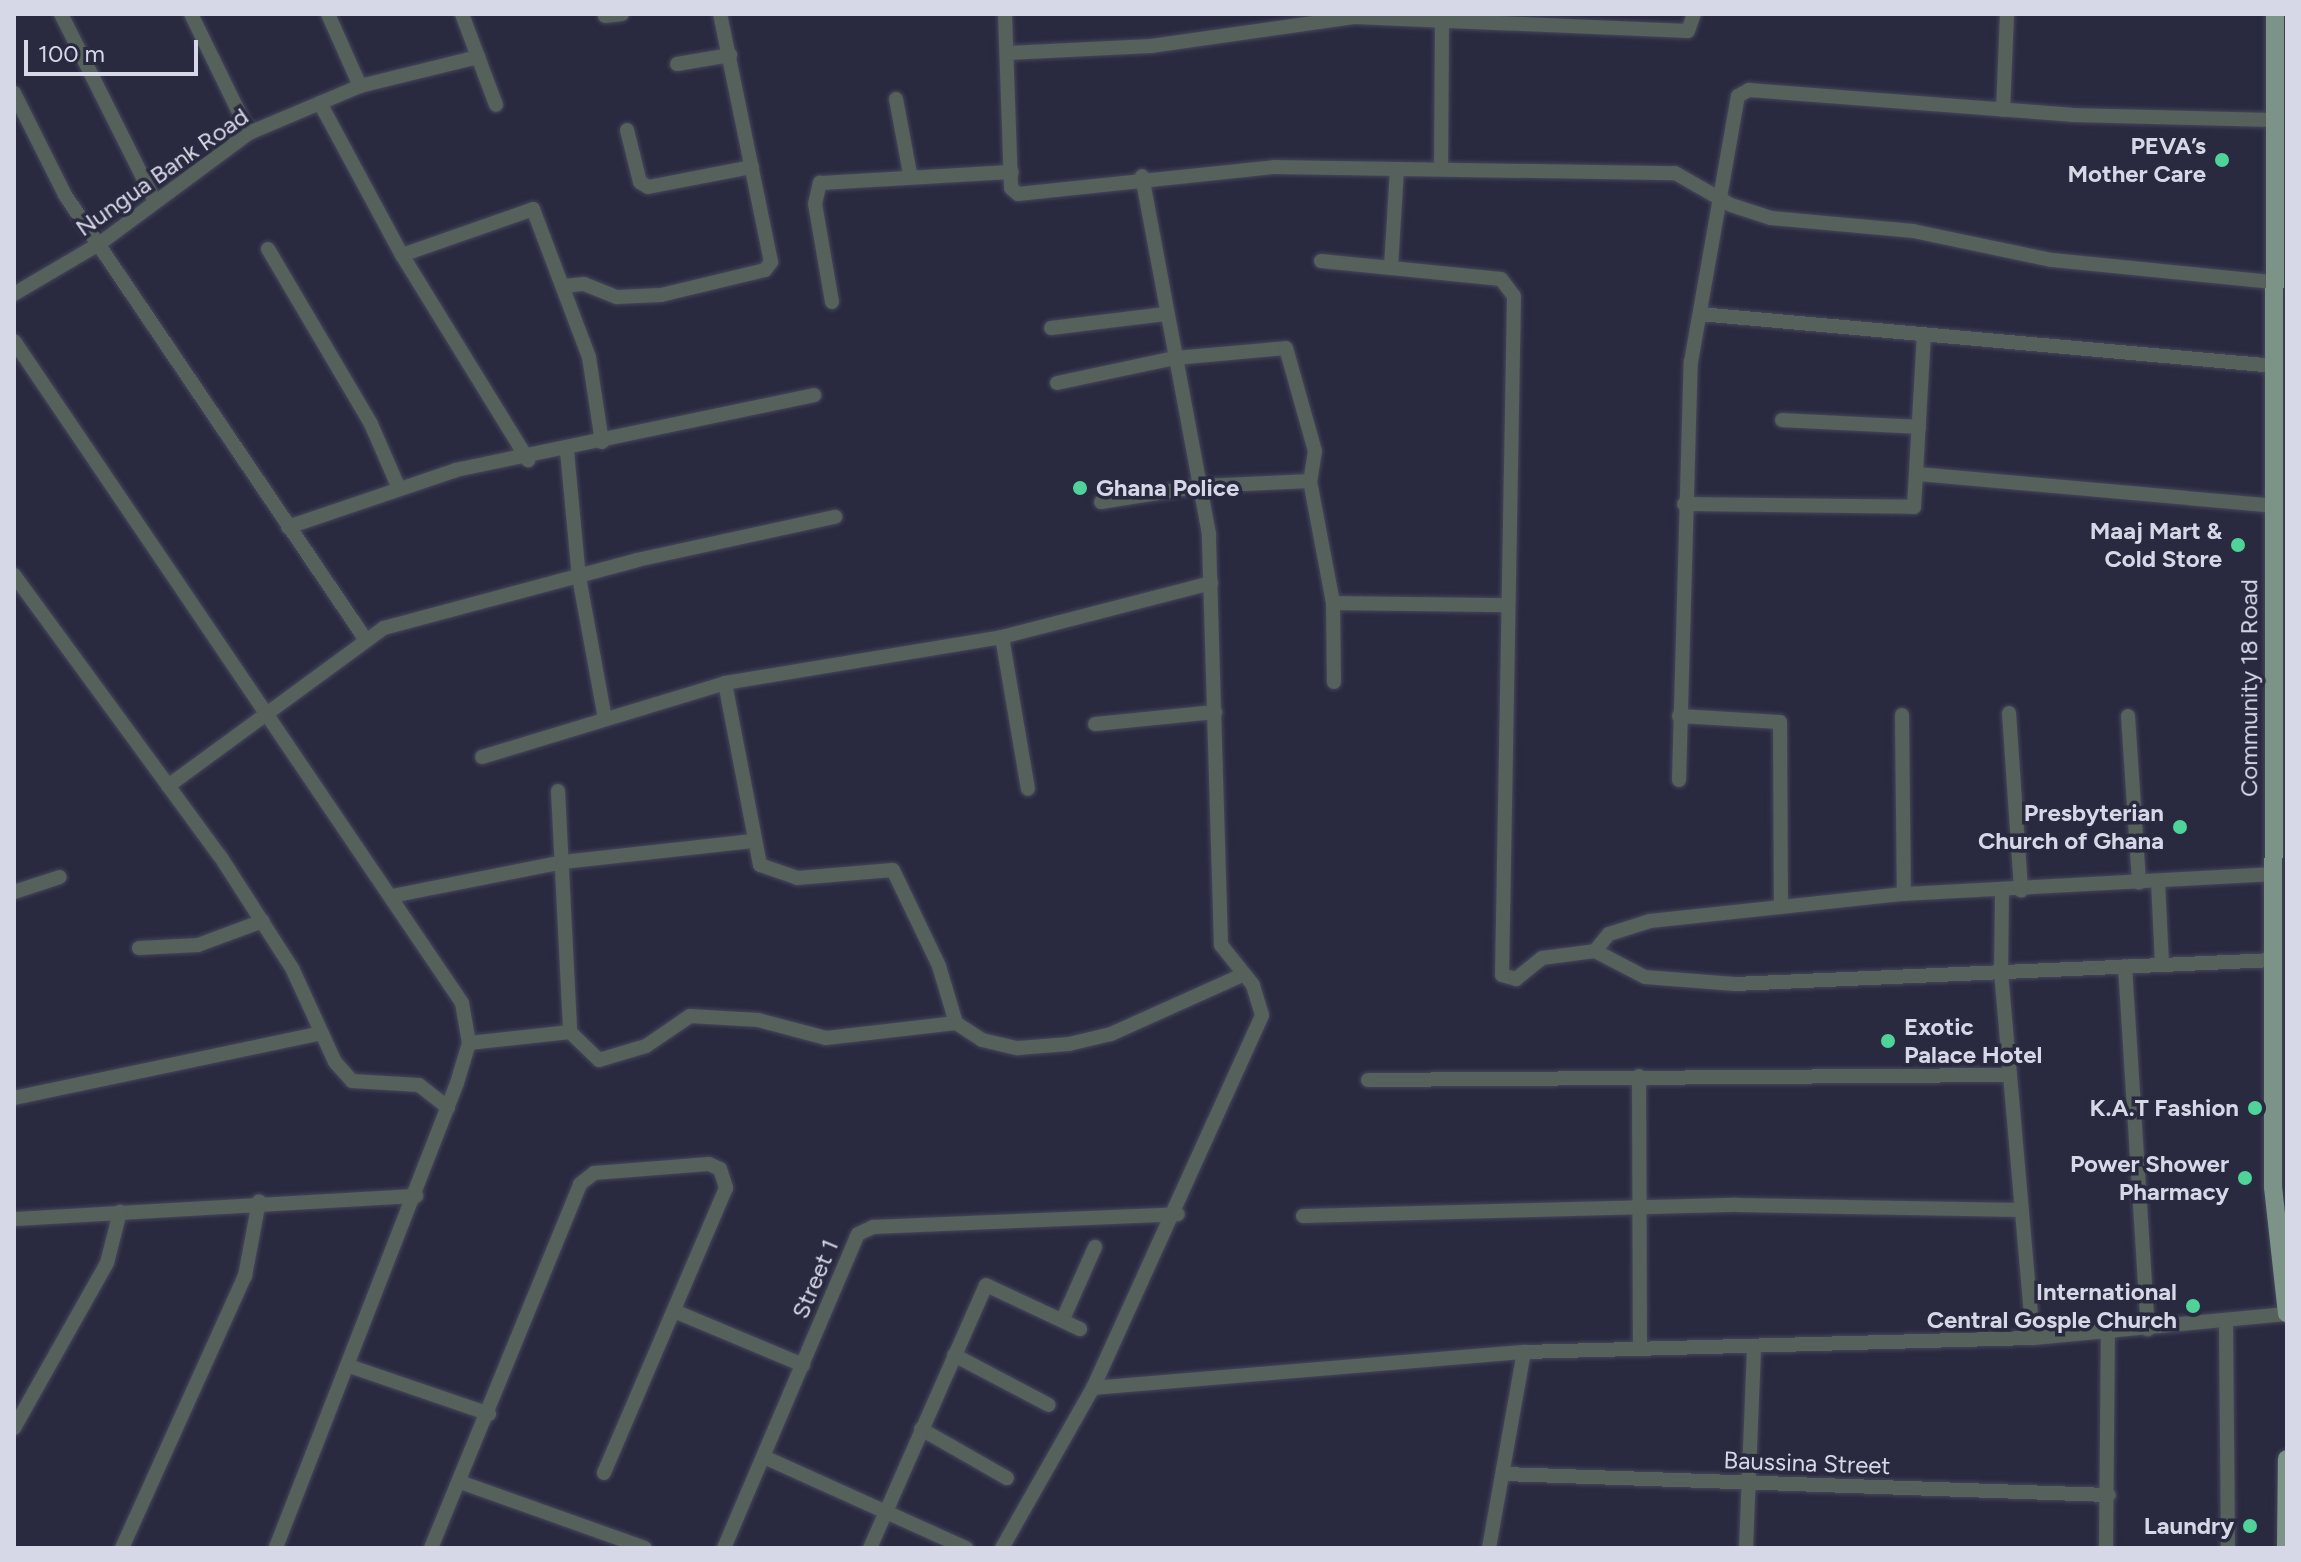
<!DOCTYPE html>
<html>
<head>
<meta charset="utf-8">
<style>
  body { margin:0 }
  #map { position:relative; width:2301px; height:1562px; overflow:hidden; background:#292a40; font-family:Figtree,sans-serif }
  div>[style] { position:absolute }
  .roads { filter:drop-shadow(0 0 2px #45465b) drop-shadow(0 0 2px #45465b) }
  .minor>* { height:14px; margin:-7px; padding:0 7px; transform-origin:7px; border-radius:7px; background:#55615a }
  .major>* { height:18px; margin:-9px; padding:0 9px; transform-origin:9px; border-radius:9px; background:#7c9487 }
  .dots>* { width:22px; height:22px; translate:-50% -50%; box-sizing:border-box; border:4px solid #292a40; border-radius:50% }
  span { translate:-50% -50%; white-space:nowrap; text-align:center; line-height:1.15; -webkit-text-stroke:7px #292a40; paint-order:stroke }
  .poi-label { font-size:24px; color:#d7d8e7; font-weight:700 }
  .right { translate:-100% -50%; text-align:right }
  .left { translate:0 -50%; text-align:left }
  .street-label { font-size:24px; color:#d7d8e7 }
  .frame { position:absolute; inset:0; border:16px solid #d7d8e7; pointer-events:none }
  .scale { position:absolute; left:24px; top:40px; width:174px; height:36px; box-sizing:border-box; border:4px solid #d7d8e7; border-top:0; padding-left:10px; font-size:24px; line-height:28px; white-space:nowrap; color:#d7d8e7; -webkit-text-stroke:6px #292a40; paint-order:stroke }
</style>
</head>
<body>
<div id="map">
  <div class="roads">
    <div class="minor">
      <i style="left:61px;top:14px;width:208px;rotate:63.4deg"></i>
      <i style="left:191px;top:14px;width:132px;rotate:64deg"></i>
      <i style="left:328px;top:14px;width:79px;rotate:66deg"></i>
      <i style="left:462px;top:14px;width:97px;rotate:69.5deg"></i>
      <i style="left:1005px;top:14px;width:174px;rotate:88deg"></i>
      <i style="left:1011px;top:188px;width:9px;rotate:41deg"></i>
      <i style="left:1018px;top:194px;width:257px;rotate:-6deg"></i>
      <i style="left:1274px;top:167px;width:401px;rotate:0.9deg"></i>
      <i style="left:1675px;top:173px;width:64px;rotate:29.7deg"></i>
      <i style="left:1731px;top:205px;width:42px;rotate:18deg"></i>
      <i style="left:1771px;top:218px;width:143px;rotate:5.2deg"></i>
      <i style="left:1913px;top:231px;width:142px;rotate:11.8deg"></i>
      <i style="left:2052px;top:260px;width:223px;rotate:5.7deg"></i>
      <i style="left:605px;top:16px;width:17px;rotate:-7deg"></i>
      <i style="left:1008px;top:53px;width:143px;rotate:-2.8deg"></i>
      <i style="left:1151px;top:46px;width:205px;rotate:-8.1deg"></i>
      <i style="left:1354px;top:17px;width:334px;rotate:2.4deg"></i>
      <i style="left:1688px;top:31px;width:18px;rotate:-71deg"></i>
      <i style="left:677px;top:64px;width:54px;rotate:-9.6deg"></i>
      <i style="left:14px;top:93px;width:114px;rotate:63.4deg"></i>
      <i style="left:65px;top:195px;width:537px;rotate:55.93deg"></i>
      <i style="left:896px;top:99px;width:76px;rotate:79.4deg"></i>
      <i style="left:320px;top:103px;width:173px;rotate:61.7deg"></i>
      <i style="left:402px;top:255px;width:241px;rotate:58.4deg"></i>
      <i style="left:2003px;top:110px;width:96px;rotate:-87.6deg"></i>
      <i style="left:627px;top:130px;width:54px;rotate:76deg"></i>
      <i style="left:640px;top:182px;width:9px;rotate:32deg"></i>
      <i style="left:648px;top:187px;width:106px;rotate:-10.9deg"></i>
      <i style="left:1441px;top:169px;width:149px;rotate:-89.6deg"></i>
      <i style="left:268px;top:249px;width:203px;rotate:59.5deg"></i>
      <i style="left:371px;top:424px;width:68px;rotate:66.5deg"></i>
      <i style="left:402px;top:255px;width:139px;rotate:-19.3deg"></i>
      <i style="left:533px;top:209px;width:158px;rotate:69.3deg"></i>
      <i style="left:589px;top:357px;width:86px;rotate:81.3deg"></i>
      <i style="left:1321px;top:261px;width:181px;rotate:5.7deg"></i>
      <i style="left:1501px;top:279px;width:21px;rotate:53deg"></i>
      <i style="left:1514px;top:296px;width:679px;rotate:91.01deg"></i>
      <i style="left:1502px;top:975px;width:15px;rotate:16deg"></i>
      <i style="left:1516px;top:979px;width:33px;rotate:-39deg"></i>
      <i style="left:1542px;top:958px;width:53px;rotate:-7.5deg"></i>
      <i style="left:1595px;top:951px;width:22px;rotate:-51deg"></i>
      <i style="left:1609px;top:934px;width:43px;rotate:-17.6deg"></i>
      <i style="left:1650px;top:921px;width:255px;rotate:-6.1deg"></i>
      <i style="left:1904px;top:894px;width:369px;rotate:-3.1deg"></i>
      <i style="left:1391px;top:267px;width:98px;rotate:-86.5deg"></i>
      <i style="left:564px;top:286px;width:20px;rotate:-6deg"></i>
      <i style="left:584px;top:284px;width:35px;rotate:22deg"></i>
      <i style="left:617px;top:297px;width:44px;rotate:-2.6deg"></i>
      <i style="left:661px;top:295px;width:107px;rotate:-13.5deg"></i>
      <i style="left:765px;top:270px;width:10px;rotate:-53deg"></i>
      <i style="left:771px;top:262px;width:253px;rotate:-101.6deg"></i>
      <i style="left:14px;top:294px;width:99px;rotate:-30.5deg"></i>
      <i style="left:99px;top:244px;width:187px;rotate:-36.5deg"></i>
      <i style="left:249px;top:133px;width:121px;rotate:-22.9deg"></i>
      <i style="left:360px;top:86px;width:122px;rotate:-13.8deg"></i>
      <i style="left:832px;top:302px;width:99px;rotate:-99.8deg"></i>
      <i style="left:815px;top:204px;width:22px;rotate:-77deg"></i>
      <i style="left:820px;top:183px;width:192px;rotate:-3.3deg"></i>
      <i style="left:1700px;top:314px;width:577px;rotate:5.17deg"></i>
      <i style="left:1051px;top:328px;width:115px;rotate:-7deg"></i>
      <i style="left:14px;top:341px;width:799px;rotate:55.91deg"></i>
      <i style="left:462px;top:1003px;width:41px;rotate:80.1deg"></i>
      <i style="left:469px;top:1043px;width:42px;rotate:106.7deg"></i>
      <i style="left:457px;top:1083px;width:499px;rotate:111.3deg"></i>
      <i style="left:1057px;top:383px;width:121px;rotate:-12deg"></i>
      <i style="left:1175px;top:358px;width:111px;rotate:-5.1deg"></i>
      <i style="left:1286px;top:348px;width:107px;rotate:74.3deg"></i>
      <i style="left:1315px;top:451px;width:30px;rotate:99deg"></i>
      <i style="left:1310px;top:481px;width:124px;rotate:79.3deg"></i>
      <i style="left:1333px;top:603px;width:79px;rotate:89.3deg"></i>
      <i style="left:1782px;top:420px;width:137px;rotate:2.9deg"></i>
      <i style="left:567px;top:451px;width:127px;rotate:84.6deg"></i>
      <i style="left:579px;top:577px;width:143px;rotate:79.6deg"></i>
      <i style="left:1918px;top:474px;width:357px;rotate:5.1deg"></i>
      <i style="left:1101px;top:502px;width:102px;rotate:-9deg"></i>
      <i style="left:1202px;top:486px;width:108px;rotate:-2.7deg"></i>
      <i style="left:1684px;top:504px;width:230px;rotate:0.7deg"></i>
      <i style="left:1914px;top:507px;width:172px;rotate:-86.7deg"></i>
      <i style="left:288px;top:527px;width:177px;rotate:-18.7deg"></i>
      <i style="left:456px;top:470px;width:366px;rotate:-11.8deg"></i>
      <i style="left:14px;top:575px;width:348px;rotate:53.8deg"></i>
      <i style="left:220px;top:856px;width:133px;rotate:57.3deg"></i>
      <i style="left:292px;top:968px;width:103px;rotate:65.4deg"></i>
      <i style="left:335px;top:1062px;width:25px;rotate:48deg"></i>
      <i style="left:352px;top:1081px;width:67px;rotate:3.4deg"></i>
      <i style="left:419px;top:1085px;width:37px;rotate:38deg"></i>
      <i style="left:1333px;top:603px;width:172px;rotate:0.7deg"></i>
      <i style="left:1002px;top:637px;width:154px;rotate:80.3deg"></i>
      <i style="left:725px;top:683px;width:185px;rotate:79.1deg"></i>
      <i style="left:760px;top:865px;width:39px;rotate:19deg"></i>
      <i style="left:797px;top:878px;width:96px;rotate:-4.8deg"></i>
      <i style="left:893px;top:870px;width:106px;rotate:64.4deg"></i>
      <i style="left:939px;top:966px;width:59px;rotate:73.4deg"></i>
      <i style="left:2009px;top:713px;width:178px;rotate:86.1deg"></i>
      <i style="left:1902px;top:715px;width:179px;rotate:89.4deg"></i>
      <i style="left:1679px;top:716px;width:101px;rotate:3.4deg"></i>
      <i style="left:1780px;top:722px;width:184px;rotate:89.7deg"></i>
      <i style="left:2128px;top:716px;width:167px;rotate:86.2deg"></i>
      <i style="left:1095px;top:724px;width:121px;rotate:-5.7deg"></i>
      <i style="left:482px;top:757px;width:254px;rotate:-16.9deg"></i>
      <i style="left:725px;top:683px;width:281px;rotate:-9.4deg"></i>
      <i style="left:1002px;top:637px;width:216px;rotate:-14.5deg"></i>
      <i style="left:1679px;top:780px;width:418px;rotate:-88.4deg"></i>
      <i style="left:1691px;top:362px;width:270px;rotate:-80deg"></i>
      <i style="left:1738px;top:96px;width:13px;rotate:-29deg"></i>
      <i style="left:1749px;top:90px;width:323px;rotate:4.4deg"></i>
      <i style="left:2071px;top:115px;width:204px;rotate:1.4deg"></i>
      <i style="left:168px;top:786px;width:268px;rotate:-36.2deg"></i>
      <i style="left:384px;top:628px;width:262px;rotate:-15deg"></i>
      <i style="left:637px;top:560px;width:203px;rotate:-12.3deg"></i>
      <i style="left:558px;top:791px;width:241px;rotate:87.1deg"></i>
      <i style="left:2158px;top:882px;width:81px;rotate:87.2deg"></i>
      <i style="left:14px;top:892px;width:48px;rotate:-18.1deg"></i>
      <i style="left:2002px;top:893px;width:79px;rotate:90.7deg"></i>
      <i style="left:2001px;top:972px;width:367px;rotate:85deg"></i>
      <i style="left:392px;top:896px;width:174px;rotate:-11.2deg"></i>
      <i style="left:563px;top:862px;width:191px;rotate:-6.3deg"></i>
      <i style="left:139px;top:948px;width:59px;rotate:-2.9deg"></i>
      <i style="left:198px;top:945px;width:69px;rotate:-20.3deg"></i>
      <i style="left:1595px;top:951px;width:56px;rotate:27.5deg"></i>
      <i style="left:1645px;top:977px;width:90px;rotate:4.4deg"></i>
      <i style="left:1735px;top:984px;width:539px;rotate:-2.55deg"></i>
      <i style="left:2125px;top:966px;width:364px;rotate:86.4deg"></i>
      <i style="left:469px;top:1043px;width:102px;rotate:-6.2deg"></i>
      <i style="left:570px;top:1032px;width:40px;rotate:44deg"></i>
      <i style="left:599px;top:1060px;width:49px;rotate:-16.6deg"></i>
      <i style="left:646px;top:1046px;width:53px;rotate:-34.3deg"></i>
      <i style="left:690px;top:1016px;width:68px;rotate:3.4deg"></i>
      <i style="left:758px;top:1020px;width:70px;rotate:14.8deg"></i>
      <i style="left:826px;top:1038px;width:131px;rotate:-6.6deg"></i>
      <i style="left:956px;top:1023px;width:31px;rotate:33deg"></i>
      <i style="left:982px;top:1040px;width:37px;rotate:13deg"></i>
      <i style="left:1018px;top:1048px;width:51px;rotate:-4.5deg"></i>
      <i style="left:1069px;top:1044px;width:43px;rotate:-13.4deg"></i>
      <i style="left:1111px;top:1034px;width:144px;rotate:-24.2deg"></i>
      <i style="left:1639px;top:1076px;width:272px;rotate:89.8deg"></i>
      <i style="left:1368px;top:1080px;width:641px;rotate:-0.45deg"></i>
      <i style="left:14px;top:1098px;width:312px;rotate:-11.9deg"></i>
      <i style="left:1303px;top:1216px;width:434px;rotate:-1.5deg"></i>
      <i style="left:1737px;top:1205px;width:284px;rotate:1deg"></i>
      <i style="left:14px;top:1219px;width:403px;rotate:-3.3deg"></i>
      <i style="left:674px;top:1311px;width:140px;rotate:22.7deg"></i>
      <i style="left:1063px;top:1319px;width:79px;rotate:-66deg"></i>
      <i style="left:2226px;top:1322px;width:226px;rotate:89.5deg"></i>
      <i style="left:954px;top:1355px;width:107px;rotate:27.8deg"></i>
      <i style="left:352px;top:1367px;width:145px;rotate:18.9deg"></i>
      <i style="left:1093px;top:1388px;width:433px;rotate:-4.8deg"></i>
      <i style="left:1524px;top:1352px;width:509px;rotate:-1.58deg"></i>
      <i style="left:2033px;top:1338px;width:255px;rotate:-5.4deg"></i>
      <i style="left:14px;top:1428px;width:189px;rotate:-60.6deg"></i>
      <i style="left:107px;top:1263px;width:53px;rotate:-75.7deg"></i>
      <i style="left:921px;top:1429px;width:99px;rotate:29.7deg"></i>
      <i style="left:764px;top:1457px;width:222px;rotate:24.3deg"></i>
      <i style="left:1504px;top:1474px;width:605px;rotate:1.99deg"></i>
      <i style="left:460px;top:1482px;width:196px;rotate:19.6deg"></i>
      <i style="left:122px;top:1548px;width:299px;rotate:-65.7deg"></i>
      <i style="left:245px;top:1276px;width:76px;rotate:-79.4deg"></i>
      <i style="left:431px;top:1548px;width:393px;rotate:-67.7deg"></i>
      <i style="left:580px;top:1184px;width:18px;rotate:-38deg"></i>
      <i style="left:594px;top:1173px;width:115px;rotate:-4.5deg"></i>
      <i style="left:709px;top:1164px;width:12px;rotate:24deg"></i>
      <i style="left:720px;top:1169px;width:20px;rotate:72deg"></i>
      <i style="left:726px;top:1188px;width:310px;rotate:113.2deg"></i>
      <i style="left:724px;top:1548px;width:341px;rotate:-66.9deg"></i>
      <i style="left:858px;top:1234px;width:17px;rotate:-25deg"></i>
      <i style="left:873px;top:1227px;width:305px;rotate:-2.4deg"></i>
      <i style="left:870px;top:1548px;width:287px;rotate:-66.2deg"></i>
      <i style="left:986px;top:1285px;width:104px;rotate:25.1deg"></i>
      <i style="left:1002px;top:1548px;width:184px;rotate:-60.4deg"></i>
      <i style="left:1093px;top:1388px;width:409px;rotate:-65.6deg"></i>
      <i style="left:1262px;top:1015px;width:31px;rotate:-107deg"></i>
      <i style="left:1253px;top:985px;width:51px;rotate:-128.7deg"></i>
      <i style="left:1221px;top:945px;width:411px;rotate:-91.7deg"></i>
      <i style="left:1209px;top:534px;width:364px;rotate:-100.6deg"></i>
      <i style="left:1489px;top:1548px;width:199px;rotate:-79.9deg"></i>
      <i style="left:1746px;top:1548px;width:202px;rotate:-87.7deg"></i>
      <i style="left:2106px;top:1548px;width:216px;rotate:-89.5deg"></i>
    </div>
    <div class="major">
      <i style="left:2275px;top:14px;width:1173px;rotate:90.1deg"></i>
      <i style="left:2273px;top:1187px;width:127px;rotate:83.7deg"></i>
      <i style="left:2286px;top:1548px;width:89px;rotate:-89.4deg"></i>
    </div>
  </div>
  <div class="dots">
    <i style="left:2222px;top:160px;background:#4fd399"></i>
    <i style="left:1080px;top:488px;background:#4fd399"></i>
    <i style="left:2238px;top:545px;background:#4fd399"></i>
    <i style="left:2180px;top:827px;background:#4fd399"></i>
    <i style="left:1888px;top:1041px;background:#4fd399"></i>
    <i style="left:2255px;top:1108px;background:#4fd399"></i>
    <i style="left:2245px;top:1178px;background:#4fd399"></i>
    <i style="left:2193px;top:1306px;background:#4fd399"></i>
    <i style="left:2250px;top:1526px;background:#4fd399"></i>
  </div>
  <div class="poi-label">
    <span class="right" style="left:2206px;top:160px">PEVA’s<br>Mother Care</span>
    <span class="left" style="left:1096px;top:488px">Ghana Police</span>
    <span class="right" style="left:2222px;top:545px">Maaj Mart &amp;<br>Cold Store</span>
    <span class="right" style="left:2164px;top:827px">Presbyterian<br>Church of Ghana</span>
    <span class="left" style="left:1904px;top:1041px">Exotic<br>Palace Hotel</span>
    <span class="right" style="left:2239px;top:1108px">K.A.T Fashion</span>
    <span class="right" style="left:2229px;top:1178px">Power Shower<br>Pharmacy</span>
    <span class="right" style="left:2177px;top:1306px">International<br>Central Gosple Church</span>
    <span class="right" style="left:2234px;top:1526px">Laundry</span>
  </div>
  <div class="street-label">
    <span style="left:162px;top:172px;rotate:-35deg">Nungua Bank Road</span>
    <span style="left:2249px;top:688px;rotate:-90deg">Community 18 Road</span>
    <span style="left:815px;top:1279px;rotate:-67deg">Street 1</span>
    <span style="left:1807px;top:1463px;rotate:2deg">Baussina Street</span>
  </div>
  <div class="frame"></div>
  <div class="scale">100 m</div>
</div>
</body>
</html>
